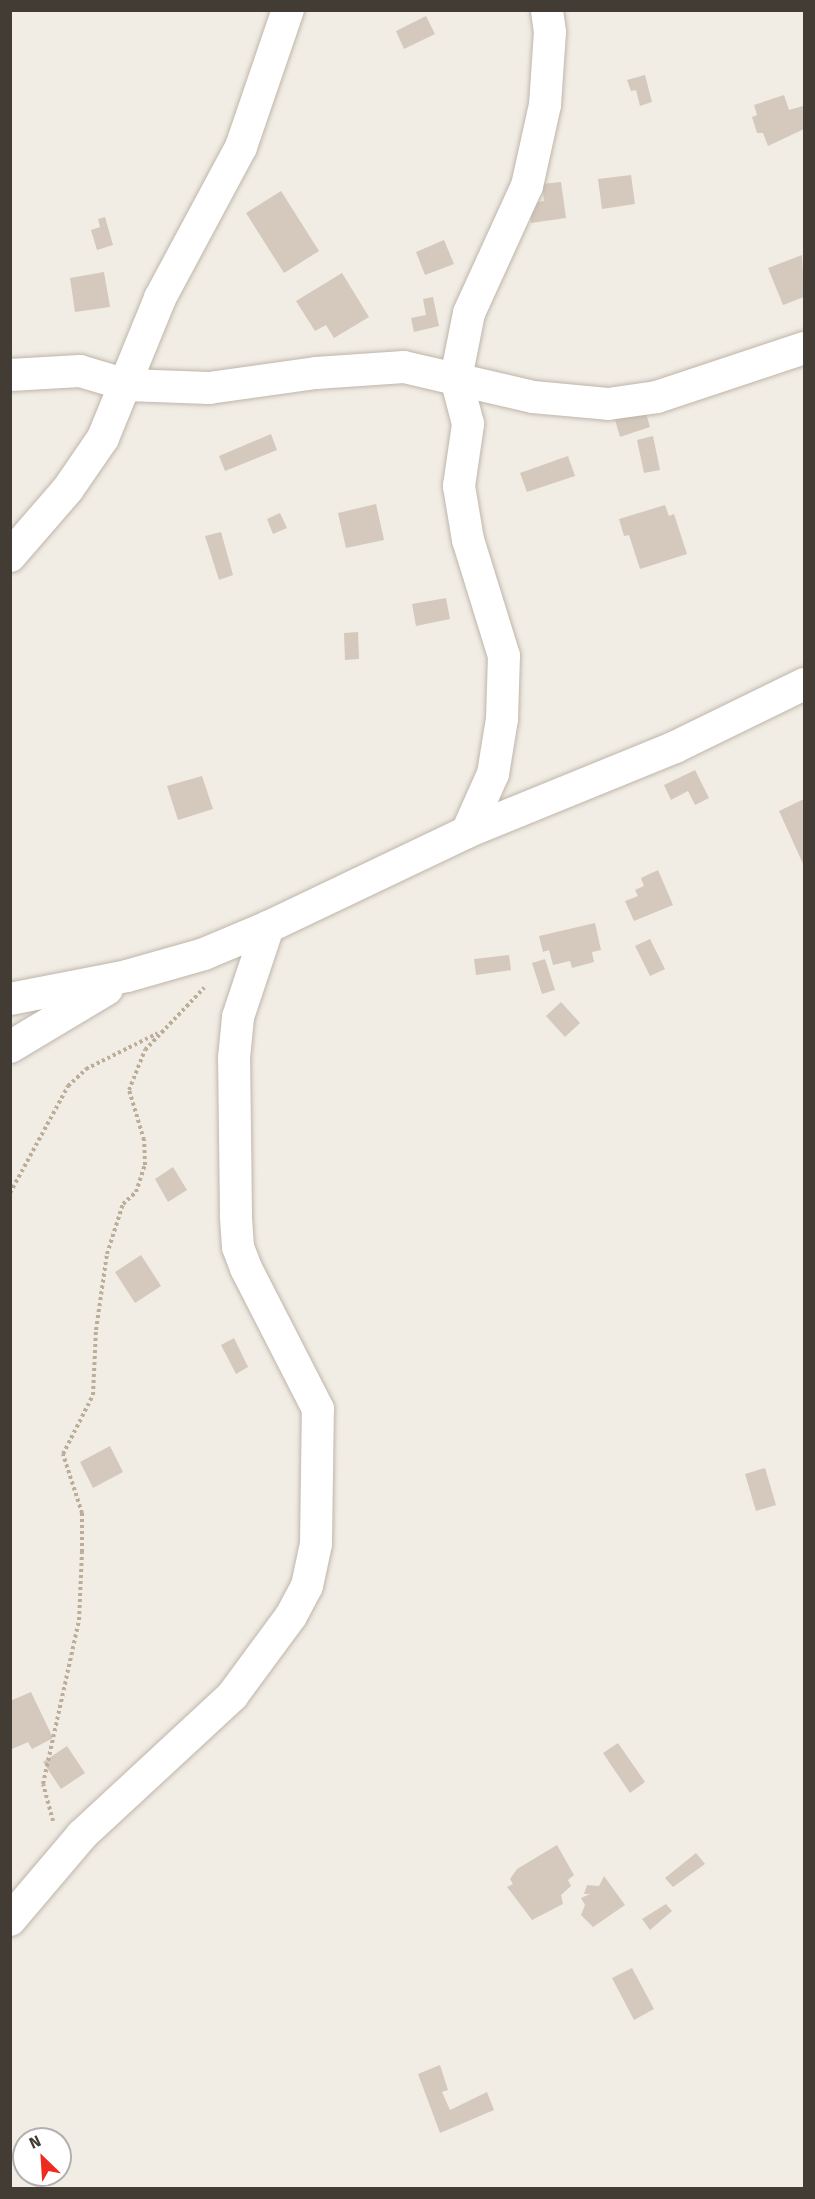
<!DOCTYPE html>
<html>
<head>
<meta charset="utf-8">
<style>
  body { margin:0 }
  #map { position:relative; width:815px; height:2199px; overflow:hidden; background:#f1ece4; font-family:"Fira Sans",sans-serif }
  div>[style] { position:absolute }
  .building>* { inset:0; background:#d5c9bd }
  .path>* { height:4px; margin-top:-2px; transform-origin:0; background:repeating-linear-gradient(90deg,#bcad99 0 3px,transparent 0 6px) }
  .roads { filter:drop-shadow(0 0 2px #bfb5aa) drop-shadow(0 0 2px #bfb5aa) }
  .minor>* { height:32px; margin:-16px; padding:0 16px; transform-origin:16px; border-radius:16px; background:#fff }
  span { translate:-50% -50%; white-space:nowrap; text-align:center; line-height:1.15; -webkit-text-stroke:4.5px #fff; paint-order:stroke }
  .frame { position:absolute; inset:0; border:12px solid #423c34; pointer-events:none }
  .north { position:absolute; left:12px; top:2127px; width:60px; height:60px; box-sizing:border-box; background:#fff; border:2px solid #b3b1ae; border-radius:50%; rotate:335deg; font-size:16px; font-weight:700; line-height:24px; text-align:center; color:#423c34 }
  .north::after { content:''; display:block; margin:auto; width:21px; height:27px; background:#ee2b1e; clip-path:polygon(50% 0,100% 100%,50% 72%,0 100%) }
</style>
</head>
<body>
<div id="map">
  <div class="building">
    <i style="clip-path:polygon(426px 16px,435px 34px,404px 49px,396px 31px)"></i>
    <i style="clip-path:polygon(645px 75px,652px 102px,640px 106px,636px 90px,631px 91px,627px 80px)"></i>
    <i style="clip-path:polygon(784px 95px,789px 110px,803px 106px,804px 129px,768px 146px,763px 133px,757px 133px,752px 117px,757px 115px,754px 105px)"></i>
    <i style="clip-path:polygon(631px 175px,635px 204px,602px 209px,598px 179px)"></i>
    <i style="clip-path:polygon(561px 182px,566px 218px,531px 223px,529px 204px,544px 201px,542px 184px)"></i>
    <i style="clip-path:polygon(281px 191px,319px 251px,284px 273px,246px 213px)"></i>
    <i style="clip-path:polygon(105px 217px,113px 245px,97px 250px,91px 230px,100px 227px,98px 219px)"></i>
    <i style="clip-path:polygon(444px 240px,454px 264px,425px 275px,416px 252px)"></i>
    <i style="clip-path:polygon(802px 255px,804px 297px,783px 305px,768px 268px)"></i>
    <i style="clip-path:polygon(104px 272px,110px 307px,75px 312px,70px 278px)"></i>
    <i style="clip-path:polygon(342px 273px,369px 317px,334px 338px,326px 325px,315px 331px,296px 301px)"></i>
    <i style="clip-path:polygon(433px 297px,439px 326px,414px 332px,411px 318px,426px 315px,423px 299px)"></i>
    <i style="clip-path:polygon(645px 410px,650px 427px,620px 437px,615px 420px)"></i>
    <i style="clip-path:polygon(271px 434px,277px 450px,225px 471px,219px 456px)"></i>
    <i style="clip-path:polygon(653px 436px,660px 470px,644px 473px,637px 440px)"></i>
    <i style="clip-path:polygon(568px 456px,575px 476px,527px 492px,520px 473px)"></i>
    <i style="clip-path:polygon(376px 504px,384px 540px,346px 548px,338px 513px)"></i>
    <i style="clip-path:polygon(665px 505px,669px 516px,674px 514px,687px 554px,640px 569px,629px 535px,624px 536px,619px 519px)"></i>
    <i style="clip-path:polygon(280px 513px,287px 528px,273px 534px,267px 519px)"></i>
    <i style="clip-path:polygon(221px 532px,233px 575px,219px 580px,205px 536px)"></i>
    <i style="clip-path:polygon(446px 598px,450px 619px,416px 626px,412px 604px)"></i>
    <i style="clip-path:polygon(358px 632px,359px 659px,345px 660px,344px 633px)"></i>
    <i style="clip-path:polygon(695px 770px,709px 798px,695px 805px,688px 791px,671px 800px,664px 785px)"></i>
    <i style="clip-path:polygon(202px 776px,213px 809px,178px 820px,167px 786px)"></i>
    <i style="clip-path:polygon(804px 799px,804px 866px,779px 811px)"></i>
    <i style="clip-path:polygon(658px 870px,673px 905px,634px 921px,625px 901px,638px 896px,635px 890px,644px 886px,641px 878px)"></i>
    <i style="clip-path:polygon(595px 923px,601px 950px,592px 952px,594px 962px,572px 968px,570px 961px,553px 965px,549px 950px,543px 952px,539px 936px)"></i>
    <i style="clip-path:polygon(650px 939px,665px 969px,650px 976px,635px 946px)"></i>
    <i style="clip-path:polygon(509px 955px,511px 970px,476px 975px,474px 959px)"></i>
    <i style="clip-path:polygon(545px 959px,555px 990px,542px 994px,532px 963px)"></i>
    <i style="clip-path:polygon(561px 1002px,580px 1023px,565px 1037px,546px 1016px)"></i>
    <i style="clip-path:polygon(173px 1167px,187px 1190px,168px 1202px,155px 1179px)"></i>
    <i style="clip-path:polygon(141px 1255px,161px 1286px,135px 1303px,115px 1272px)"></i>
    <i style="clip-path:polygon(234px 1338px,248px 1367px,236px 1374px,221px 1345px)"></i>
    <i style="clip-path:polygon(110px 1446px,123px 1472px,93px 1488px,80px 1462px)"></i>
    <i style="clip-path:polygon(765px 1468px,776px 1505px,756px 1511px,745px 1474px)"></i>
    <i style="clip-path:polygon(31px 1692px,53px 1738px,32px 1749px,28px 1742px,12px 1749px,10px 1701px)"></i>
    <i style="clip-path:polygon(618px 1743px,645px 1782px,630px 1793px,603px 1753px)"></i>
    <i style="clip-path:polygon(67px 1746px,85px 1773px,61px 1789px,43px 1762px)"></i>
    <i style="clip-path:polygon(557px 1845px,574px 1875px,568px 1880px,571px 1886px,561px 1895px,563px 1904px,532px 1920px,507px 1887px,513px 1884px,510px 1879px,517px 1869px)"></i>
    <i style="clip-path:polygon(696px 1853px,705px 1864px,673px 1887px,665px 1878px)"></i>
    <i style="clip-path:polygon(604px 1876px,625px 1905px,593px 1927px,581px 1915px,585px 1905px,581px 1898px,590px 1894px,584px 1894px,587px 1885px,599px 1886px)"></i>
    <i style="clip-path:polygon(666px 1904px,672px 1911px,650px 1930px,642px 1919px)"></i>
    <i style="clip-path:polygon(632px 1968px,654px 2009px,634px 2020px,612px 1978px)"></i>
    <i style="clip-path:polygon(440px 2065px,448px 2090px,442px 2092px,450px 2110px,487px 2092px,494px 2110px,440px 2133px,418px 2074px)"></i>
  </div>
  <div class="path">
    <i style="left:10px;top:1193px;width:122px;rotate:-61.5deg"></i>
    <i style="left:68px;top:1086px;width:25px;rotate:-43deg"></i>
    <i style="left:86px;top:1069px;width:80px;rotate:-26.6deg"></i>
    <i style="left:53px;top:1821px;width:38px;rotate:-105deg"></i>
    <i style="left:43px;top:1784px;width:168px;rotate:-77.6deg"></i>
    <i style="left:79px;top:1620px;width:68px;rotate:-87.5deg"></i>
    <i style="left:82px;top:1552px;width:39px;rotate:-90deg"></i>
    <i style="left:82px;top:1513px;width:62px;rotate:-107.9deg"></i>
    <i style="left:63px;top:1454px;width:66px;rotate:-63deg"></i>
    <i style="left:93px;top:1395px;width:65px;rotate:-87.4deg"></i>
    <i style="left:96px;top:1330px;width:77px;rotate:-81.8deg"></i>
    <i style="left:107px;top:1254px;width:52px;rotate:-72.3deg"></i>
    <i style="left:123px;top:1204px;width:18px;rotate:-43deg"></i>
    <i style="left:136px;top:1192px;width:28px;rotate:-72deg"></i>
    <i style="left:145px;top:1165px;width:25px;rotate:-92deg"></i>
    <i style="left:144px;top:1140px;width:52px;rotate:-106.7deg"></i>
    <i style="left:129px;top:1090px;width:43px;rotate:-68.2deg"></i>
    <i style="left:145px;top:1050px;width:86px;rotate:-46.4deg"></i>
  </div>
  <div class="roads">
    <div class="minor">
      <i style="left:10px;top:375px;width:70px;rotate:-3.3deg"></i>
      <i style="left:80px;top:371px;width:49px;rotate:16.6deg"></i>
      <i style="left:127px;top:385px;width:82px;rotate:2.1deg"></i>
      <i style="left:209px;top:388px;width:108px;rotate:-8deg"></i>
      <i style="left:316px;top:373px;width:88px;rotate:-3.9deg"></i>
      <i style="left:404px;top:367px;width:132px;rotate:13.1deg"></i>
      <i style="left:533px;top:397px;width:75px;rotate:5.3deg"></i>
      <i style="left:608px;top:404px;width:49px;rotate:-8.1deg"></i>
      <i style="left:657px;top:397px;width:155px;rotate:-18.4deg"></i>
      <i style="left:10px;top:556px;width:89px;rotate:-49.1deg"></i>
      <i style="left:68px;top:489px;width:62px;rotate:-55.5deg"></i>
      <i style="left:103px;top:438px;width:151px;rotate:-67.8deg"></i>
      <i style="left:160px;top:298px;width:171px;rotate:-61.8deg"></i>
      <i style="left:241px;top:147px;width:145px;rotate:-71.1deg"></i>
      <i style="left:467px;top:832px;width:64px;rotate:-65.9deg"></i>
      <i style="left:493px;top:774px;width:56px;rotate:-80.7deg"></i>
      <i style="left:502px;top:719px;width:63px;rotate:-88.2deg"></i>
      <i style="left:504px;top:656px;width:121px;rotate:-107.2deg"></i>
      <i style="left:468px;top:540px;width:55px;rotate:-99.5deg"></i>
      <i style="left:459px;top:486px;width:63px;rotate:-81.7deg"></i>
      <i style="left:468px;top:424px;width:48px;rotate:-104.6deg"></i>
      <i style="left:456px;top:378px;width:66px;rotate:-78.7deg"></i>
      <i style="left:469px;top:313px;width:140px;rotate:-65.5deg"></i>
      <i style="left:527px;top:186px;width:83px;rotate:-77.5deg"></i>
      <i style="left:545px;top:105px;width:73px;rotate:-86.1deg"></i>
      <i style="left:550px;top:32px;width:22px;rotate:-98deg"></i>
      <i style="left:10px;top:999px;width:119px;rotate:-11.1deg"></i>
      <i style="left:127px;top:976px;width:80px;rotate:-15.9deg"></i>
      <i style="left:204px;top:954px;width:69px;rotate:-22.9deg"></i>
      <i style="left:268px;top:927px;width:221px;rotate:-25.5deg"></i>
      <i style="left:467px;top:832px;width:225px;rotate:-22.2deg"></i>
      <i style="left:675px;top:747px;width:144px;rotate:-26deg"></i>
      <i style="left:10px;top:1047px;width:113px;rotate:-30.9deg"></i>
      <i style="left:10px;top:1920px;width:111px;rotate:-49.7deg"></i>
      <i style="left:82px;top:1835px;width:205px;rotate:-42.8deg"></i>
      <i style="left:232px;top:1696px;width:99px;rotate:-53.6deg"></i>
      <i style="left:291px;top:1616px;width:34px;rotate:-62deg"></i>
      <i style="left:307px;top:1586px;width:43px;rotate:-77.9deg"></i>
      <i style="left:316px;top:1544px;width:135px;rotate:-89.2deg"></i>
      <i style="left:318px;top:1409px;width:158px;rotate:-117.1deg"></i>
      <i style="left:246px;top:1268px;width:22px;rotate:-111deg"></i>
      <i style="left:238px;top:1247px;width:32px;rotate:-94deg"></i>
      <i style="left:236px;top:1215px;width:157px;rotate:-90.7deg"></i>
      <i style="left:234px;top:1058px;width:41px;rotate:-84.4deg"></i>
      <i style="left:238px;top:1017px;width:95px;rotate:-71.6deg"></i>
    </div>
  </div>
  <div class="frame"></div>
  <div class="north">N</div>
</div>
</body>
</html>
